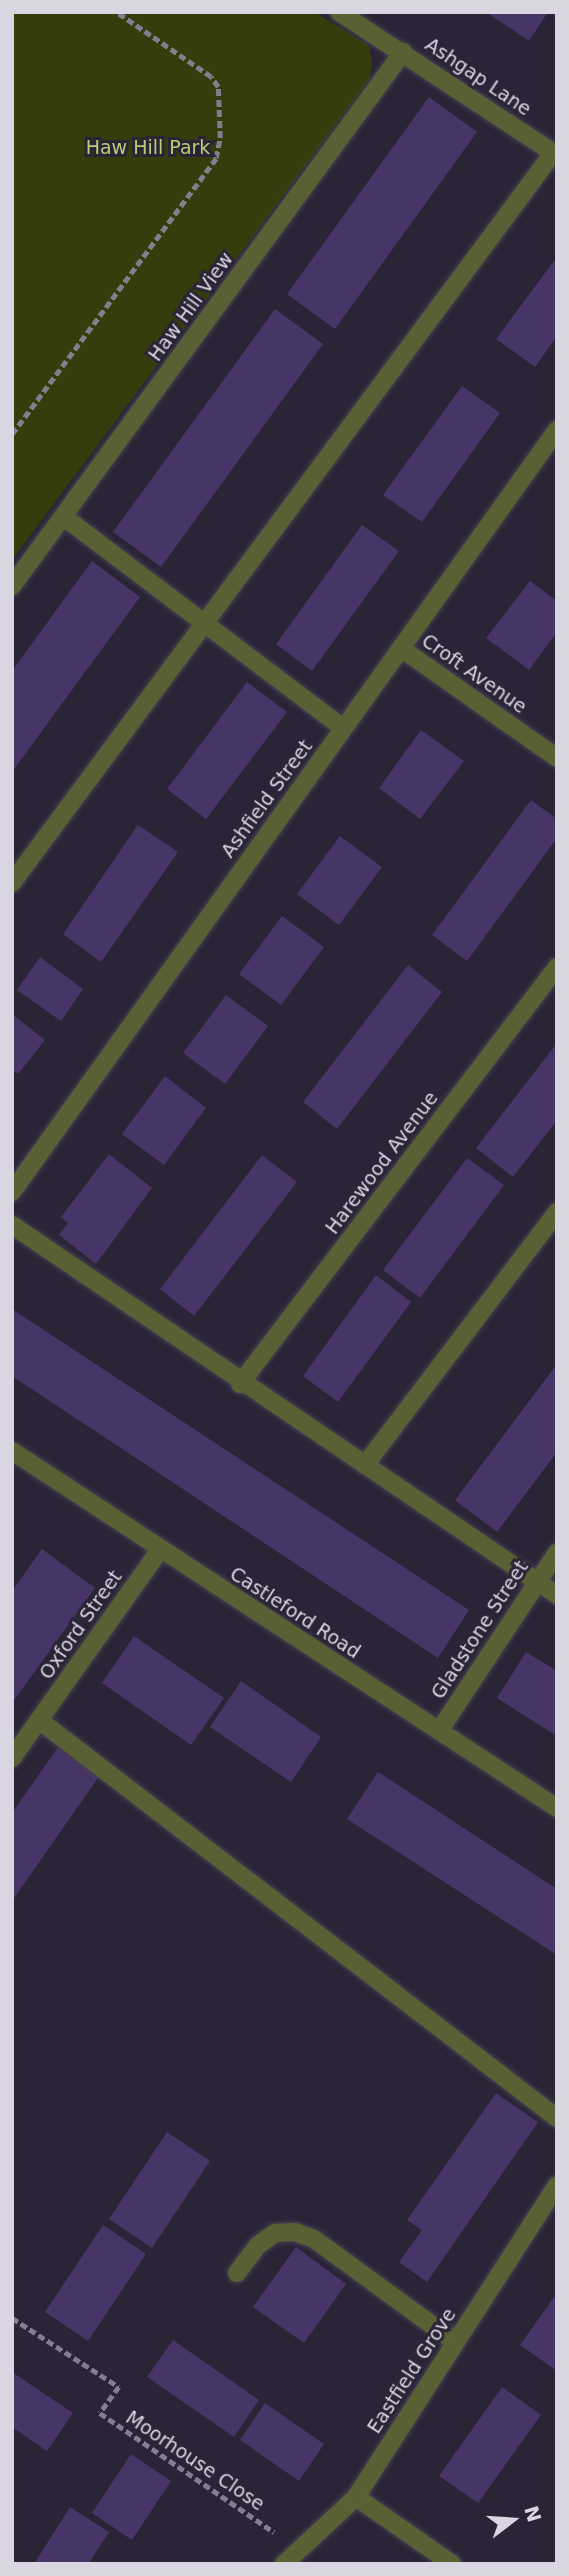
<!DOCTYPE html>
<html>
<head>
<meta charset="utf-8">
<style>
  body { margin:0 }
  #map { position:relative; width:569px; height:2576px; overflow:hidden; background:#2a2436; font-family:"DejaVu Sans",sans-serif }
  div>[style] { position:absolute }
  .green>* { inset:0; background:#363d0d }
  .building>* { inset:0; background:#483568 }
  .path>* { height:4.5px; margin-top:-2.25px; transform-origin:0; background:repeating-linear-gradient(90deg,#827e8d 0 7px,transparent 0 10.5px) }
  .roads { filter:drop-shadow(0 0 2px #464052) drop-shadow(0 0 2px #464052) }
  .minor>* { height:18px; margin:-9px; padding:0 9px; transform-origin:9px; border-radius:9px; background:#596134 }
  span { translate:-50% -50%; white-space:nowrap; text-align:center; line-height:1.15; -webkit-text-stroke:6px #2a2436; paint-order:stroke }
  .street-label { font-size:19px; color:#d9d6e2 }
  .park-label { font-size:19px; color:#bbcb71 }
  .frame { position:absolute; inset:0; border:14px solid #d9d6e2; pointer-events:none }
  .north { position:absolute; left:478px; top:2485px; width:70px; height:70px; -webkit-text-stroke:5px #2a2436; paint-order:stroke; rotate:73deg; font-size:19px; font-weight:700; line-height:28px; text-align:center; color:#d9d6e2 }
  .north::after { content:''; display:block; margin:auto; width:24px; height:32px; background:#d9d6e2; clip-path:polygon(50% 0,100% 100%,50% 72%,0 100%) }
</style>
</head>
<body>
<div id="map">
  <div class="green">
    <i style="clip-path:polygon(12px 12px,314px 12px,369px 45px,372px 64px,369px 81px,12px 560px)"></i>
  </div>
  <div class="building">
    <i style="clip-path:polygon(486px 12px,548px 12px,529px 41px)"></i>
    <i style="clip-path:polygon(429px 97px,477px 132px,335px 329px,287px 294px)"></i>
    <i style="clip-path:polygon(557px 257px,557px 336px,535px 367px,496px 339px)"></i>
    <i style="clip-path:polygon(275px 309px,323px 344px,161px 567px,113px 532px)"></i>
    <i style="clip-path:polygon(462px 386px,500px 413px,422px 522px,383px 495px)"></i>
    <i style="clip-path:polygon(362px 525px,399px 551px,312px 671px,276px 644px)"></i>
    <i style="clip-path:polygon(92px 561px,140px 597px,12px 772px,12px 671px)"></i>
    <i style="clip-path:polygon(530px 581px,557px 601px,557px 632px,529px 670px,486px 638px)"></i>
    <i style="clip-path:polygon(247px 682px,287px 712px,206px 819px,167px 789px)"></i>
    <i style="clip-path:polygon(421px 730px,464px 761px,420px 819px,379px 788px)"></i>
    <i style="clip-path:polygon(531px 800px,557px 819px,557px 838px,467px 961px,432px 935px)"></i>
    <i style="clip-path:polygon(138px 825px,178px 852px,101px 962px,63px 934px)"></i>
    <i style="clip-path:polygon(340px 836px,382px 867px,339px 925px,297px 894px)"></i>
    <i style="clip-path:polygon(282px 916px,324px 947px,281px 1005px,239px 974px)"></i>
    <i style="clip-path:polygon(40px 957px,83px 989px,61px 1021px,17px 990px)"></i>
    <i style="clip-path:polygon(408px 965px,442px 992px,337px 1129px,303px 1102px)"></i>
    <i style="clip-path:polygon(226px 995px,268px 1026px,225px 1084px,183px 1053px)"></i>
    <i style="clip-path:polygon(12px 1014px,45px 1040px,18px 1074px,12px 1069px)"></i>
    <i style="clip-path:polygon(557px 1043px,557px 1120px,513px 1177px,476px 1148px)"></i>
    <i style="clip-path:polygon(165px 1076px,206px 1108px,164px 1165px,122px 1134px)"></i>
    <i style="clip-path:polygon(109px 1154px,152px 1188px,96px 1264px,59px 1235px,68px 1223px,61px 1217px)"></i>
    <i style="clip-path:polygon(262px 1155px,297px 1182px,194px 1316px,160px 1289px)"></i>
    <i style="clip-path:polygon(467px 1158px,504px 1185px,420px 1298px,383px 1270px)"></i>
    <i style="clip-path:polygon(376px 1275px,411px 1302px,338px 1402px,303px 1376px)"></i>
    <i style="clip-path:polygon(12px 1309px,469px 1610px,438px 1658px,12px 1376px)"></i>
    <i style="clip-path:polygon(557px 1364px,557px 1452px,497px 1532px,455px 1500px)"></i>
    <i style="clip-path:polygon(42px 1549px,95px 1588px,12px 1703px,12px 1591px)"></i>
    <i style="clip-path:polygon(134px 1636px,224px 1698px,191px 1745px,102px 1683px)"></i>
    <i style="clip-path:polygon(526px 1652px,557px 1671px,557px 1736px,497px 1698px)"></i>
    <i style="clip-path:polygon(241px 1681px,321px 1737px,291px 1782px,210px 1727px)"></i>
    <i style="clip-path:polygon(58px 1747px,100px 1775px,12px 1901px,12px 1813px)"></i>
    <i style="clip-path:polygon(378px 1772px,557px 1889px,557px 1955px,347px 1819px)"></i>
    <i style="clip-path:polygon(496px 2093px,538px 2122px,427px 2282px,399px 2262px,422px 2230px,407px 2220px)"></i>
    <i style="clip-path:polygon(167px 2132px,210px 2161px,152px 2248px,109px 2219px)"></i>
    <i style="clip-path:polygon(103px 2225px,146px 2254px,88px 2341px,45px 2312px)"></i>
    <i style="clip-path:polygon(296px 2247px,346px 2284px,304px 2343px,253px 2307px)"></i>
    <i style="clip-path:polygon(557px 2293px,557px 2371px,520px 2345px)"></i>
    <i style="clip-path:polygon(173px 2340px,259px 2400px,234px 2437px,147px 2377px)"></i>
    <i style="clip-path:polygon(12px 2372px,73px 2413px,47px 2451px,12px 2427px)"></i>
    <i style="clip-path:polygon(502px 2387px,541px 2415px,478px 2503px,439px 2476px)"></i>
    <i style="clip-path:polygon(265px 2403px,324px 2444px,299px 2481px,240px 2440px)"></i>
    <i style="clip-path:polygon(131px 2454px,171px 2481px,132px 2540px,92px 2513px)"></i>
    <i style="clip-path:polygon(70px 2507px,109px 2532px,88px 2564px,34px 2564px)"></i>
  </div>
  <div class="path">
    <i style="left:12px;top:434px;width:343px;rotate:-53.5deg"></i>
    <i style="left:216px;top:158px;width:20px;rotate:-79deg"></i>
    <i style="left:220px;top:138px;width:51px;rotate:-92.2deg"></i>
    <i style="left:218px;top:87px;width:12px;rotate:-125deg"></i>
    <i style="left:211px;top:77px;width:115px;rotate:-145.6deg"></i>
    <i style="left:12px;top:2318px;width:127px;rotate:32.8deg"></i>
    <i style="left:119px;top:2387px;width:32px;rotate:126deg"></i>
    <i style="left:100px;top:2413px;width:211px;rotate:34.4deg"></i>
  </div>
  <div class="roads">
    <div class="minor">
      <i style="left:339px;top:12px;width:261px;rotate:33.3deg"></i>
      <i style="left:64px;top:517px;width:350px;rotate:37.1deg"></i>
      <i style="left:12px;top:586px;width:662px;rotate:-53.79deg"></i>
      <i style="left:402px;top:649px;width:189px;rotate:35.1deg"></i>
      <i style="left:12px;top:883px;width:909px;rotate:-53.46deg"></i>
      <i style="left:12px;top:1192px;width:937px;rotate:-54.43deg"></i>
      <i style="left:12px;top:1225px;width:659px;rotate:34.17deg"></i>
      <i style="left:240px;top:1384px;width:524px;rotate:-52.76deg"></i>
      <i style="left:12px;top:1451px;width:652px;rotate:33.23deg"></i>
      <i style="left:365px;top:1465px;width:318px;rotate:-52.8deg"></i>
      <i style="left:39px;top:1720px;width:653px;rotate:37.54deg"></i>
      <i style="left:439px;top:1731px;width:214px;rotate:-56.5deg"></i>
      <i style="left:12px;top:1758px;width:254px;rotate:-54.6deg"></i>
      <i style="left:237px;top:2273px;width:34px;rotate:-53deg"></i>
      <i style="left:257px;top:2246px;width:22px;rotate:-36deg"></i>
      <i style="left:275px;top:2233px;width:20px;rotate:-3deg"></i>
      <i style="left:295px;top:2232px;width:20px;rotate:20deg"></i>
      <i style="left:314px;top:2239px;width:175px;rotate:36.1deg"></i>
      <i style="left:356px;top:2497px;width:117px;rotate:34.9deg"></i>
      <i style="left:284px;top:2564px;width:98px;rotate:-42.9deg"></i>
      <i style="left:356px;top:2497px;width:371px;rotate:-57.2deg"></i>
    </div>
  </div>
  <div class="street-label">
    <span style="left:478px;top:77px;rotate:34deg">Ashgap Lane</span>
    <span style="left:191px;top:307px;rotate:-54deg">Haw Hill View</span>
    <span style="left:474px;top:674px;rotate:35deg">Croft Avenue</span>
    <span style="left:267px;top:799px;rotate:-54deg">Ashfield Street</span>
    <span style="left:382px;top:1163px;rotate:-53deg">Harewood Avenue</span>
    <span style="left:295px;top:1613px;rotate:33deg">Castleford Road</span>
    <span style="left:81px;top:1625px;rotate:-55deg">Oxford Street</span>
    <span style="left:480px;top:1630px;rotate:-57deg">Gladstone Street</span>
    <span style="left:412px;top:2371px;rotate:-57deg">Eastfield Grove</span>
    <span style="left:195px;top:2461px;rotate:34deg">Moorhouse Close</span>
  </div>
  <div class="park-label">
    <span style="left:148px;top:148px">Haw Hill Park</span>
  </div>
  <div class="frame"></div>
  <div class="north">N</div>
</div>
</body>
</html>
